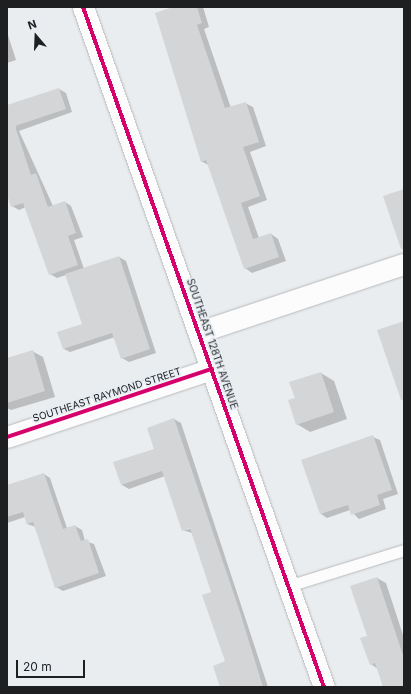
<!DOCTYPE html>
<html>
<head>
<meta charset="utf-8">
<style>
  body { margin:0 }
  #map { position:relative; width:411px; height:694px; overflow:hidden; background:#eaedef; font-family:Inter,sans-serif }
  div>[style] { position:absolute }
  .shadow>* { inset:0; background:#0003 }
  .building>* { inset:0; background:#d3d5d7 }
  .roads { filter:drop-shadow(0 0 1px #b7b9bb) drop-shadow(0 0 1px #b7b9bb) }
  .lane>* { height:11px; margin:-5.5px; padding:0 5.5px; transform-origin:5.5px; border-radius:5.5px; background:#fcfcfd }
  .street>* { height:21px; margin:-10.5px; padding:0 10.5px; transform-origin:10.5px; border-radius:10.5px; background:#fcfcfd }
  .cycleway>* { height:4px; margin:-2px; padding:0 2px; transform-origin:2px; border-radius:2px; background:#d6006c }
  span { translate:-50% -50%; white-space:nowrap; text-align:center; line-height:1.15; -webkit-text-stroke:3.5px #e7edf2; paint-order:stroke }
  .street-label { font-size:10px; color:#1d1f21 }
  .frame { position:absolute; inset:0; border:8px solid #1d1f21; pointer-events:none }
  .north { position:absolute; left:16px; top:16px; width:40px; height:40px; -webkit-text-stroke:3px #e7edf2; paint-order:stroke; rotate:341deg; font-size:11px; font-weight:700; line-height:16px; text-align:center; color:#1d1f21 }
  .north::after { content:''; display:block; margin:auto; width:14px; height:18px; background:#1d1f21; clip-path:polygon(50% 0,100% 100%,50% 72%,0 100%) }
  .scale { position:absolute; left:16px; top:660px; width:69px; height:18px; box-sizing:border-box; border:2px solid #1d1f21; border-top:0; padding-left:5px; font-size:12px; line-height:14px; white-space:nowrap; color:#1d1f21; -webkit-text-stroke:3px #e7edf2; paint-order:stroke }
</style>
</head>
<body>
<div id="map">
  <div class="shadow">
    <i style="clip-path:polygon(176px 7px,203px 7px,209px 27px,204px 29px,231px 108px,245px 103px,253px 107px,266px 146px,250px 152px,267px 200px,248px 207px,259px 238px,271px 234px,278px 239px,286px 261px,252px 273px,245px 268px,210px 166px,201px 161px)"></i>
    <i style="clip-path:polygon(7px 32px,16px 60px,7px 63px)"></i>
    <i style="clip-path:polygon(59px 89px,66px 93px,72px 112px,19px 131px,53px 206px,65px 202px,71px 206px,83px 237px,74px 240px,84px 269px,119px 257px,126px 261px,156px 353px,129px 362px,122px 358px,115px 337px,70px 352px,64px 349px,83px 324px,66px 275px,57px 278px,50px 274px,26px 207px,19px 210px,12px 206px,7px 192px,7px 131px,16px 128px,7px 106px)"></i>
    <i style="clip-path:polygon(32px 351px,43px 357px,55px 397px,11px 410px,7px 408px,7px 360px)"></i>
    <i style="clip-path:polygon(321px 373px,334px 381px,347px 419px,310px 432px,297px 424px,296px 399px)"></i>
    <i style="clip-path:polygon(evenodd,174px 419px,181px 423px,268px 687px,221px 687px,227px 662px,212px 592px,192px 533px,183px 530px,165px 476px,129px 489px,122px 485px,115px 463px,155px 450px,174px 419px,195px 527px,186px 530px,186px 528px,195px 527px)"></i>
    <i style="clip-path:polygon(373px 437px,380px 440px,398px 494px,383px 499px,386px 509px,359px 519px,350px 510px,327px 518px,321px 514px)"></i>
    <i style="clip-path:polygon(44px 474px,50px 478px,67px 528px,75px 526px,82px 530px,85px 541px,94px 544px,106px 576px,63px 591px,56px 587px,36px 527px,27px 524px,25px 517px,7px 523px,7px 486px)"></i>
    <i style="clip-path:polygon(377px 578px,386px 583px,404px 638px,404px 687px,385px 687px,378px 669px,371px 664px,368px 636px)"></i>
  </div>
  <div class="building">
    <i style="clip-path:polygon(173px 7px,197px 7px,202px 23px,197px 25px,225px 108px,246px 102px,259px 142px,243px 147px,260px 196px,241px 203px,253px 239px,271px 233px,279px 257px,244px 269px,206px 160px,201px 162px,155px 13px)"></i>
    <i style="clip-path:polygon(59px 88px,66px 109px,15px 126px,31px 175px,36px 173px,48px 207px,65px 201px,76px 233px,68px 236px,78px 265px,49px 275px,23px 203px,11px 207px,7px 195px,7px 105px)"></i>
    <i style="clip-path:polygon(404px 189px,404px 249px,401px 249px,383px 196px)"></i>
    <i style="clip-path:polygon(119px 256px,150px 349px,121px 359px,112px 333px,63px 349px,57px 332px,82px 324px,65px 274px)"></i>
    <i style="clip-path:polygon(404px 321px,404px 400px,401px 400px,377px 330px)"></i>
    <i style="clip-path:polygon(33px 350px,45px 391px,7px 403px,7px 358px)"></i>
    <i style="clip-path:polygon(321px 372px,334px 412px,296px 425px,288px 400px,295px 398px,289px 382px)"></i>
    <i style="clip-path:polygon(174px 418px,240px 612px,263px 687px,220px 687px,213px 666px,225px 661px,202px 595px,211px 592px,190px 528px,182px 531px,162px 471px,121px 485px,113px 462px,154px 449px,147px 428px)"></i>
    <i style="clip-path:polygon(373px 435px,392px 490px,377px 495px,380px 505px,351px 515px,348px 505px,320px 514px,301px 460px)"></i>
    <i style="clip-path:polygon(44px 473px,63px 529px,75px 525px,81px 541px,88px 539px,99px 573px,55px 588px,33px 522px,27px 524px,23px 512px,7px 517px,7px 485px)"></i>
    <i style="clip-path:polygon(377px 577px,404px 658px,404px 687px,383px 687px,375px 663px,370px 665px,360px 638px,367px 636px,350px 586px)"></i>
  </div>
  <div class="roads">
    <div class="lane">
      <i style="left:288px;top:586px;width:121px;rotate:-17.2deg"></i>
    </div>
    <div class="street">
      <i style="left:83px;top:7px;width:721px;rotate:70.49deg"></i>
      <i style="left:199px;top:332px;width:216px;rotate:-18.4deg"></i>
      <i style="left:7px;top:437px;width:216px;rotate:-18.4deg"></i>
    </div>
  </div>
  <div class="cycleway">
    <i style="left:83px;top:7px;width:721px;rotate:70.49deg"></i>
    <i style="left:7px;top:437px;width:216px;rotate:-18.4deg"></i>
  </div>
  <div class="street-label">
    <span style="left:212px;top:344px;rotate:71deg">SOUTHEAST 128TH AVENUE</span>
    <span style="left:107px;top:395px;rotate:-18deg">SOUTHEAST RAYMOND STREET</span>
  </div>
  <div class="frame"></div>
  <div class="north">N</div>
  <div class="scale">20 m</div>
</div>
</body>
</html>
